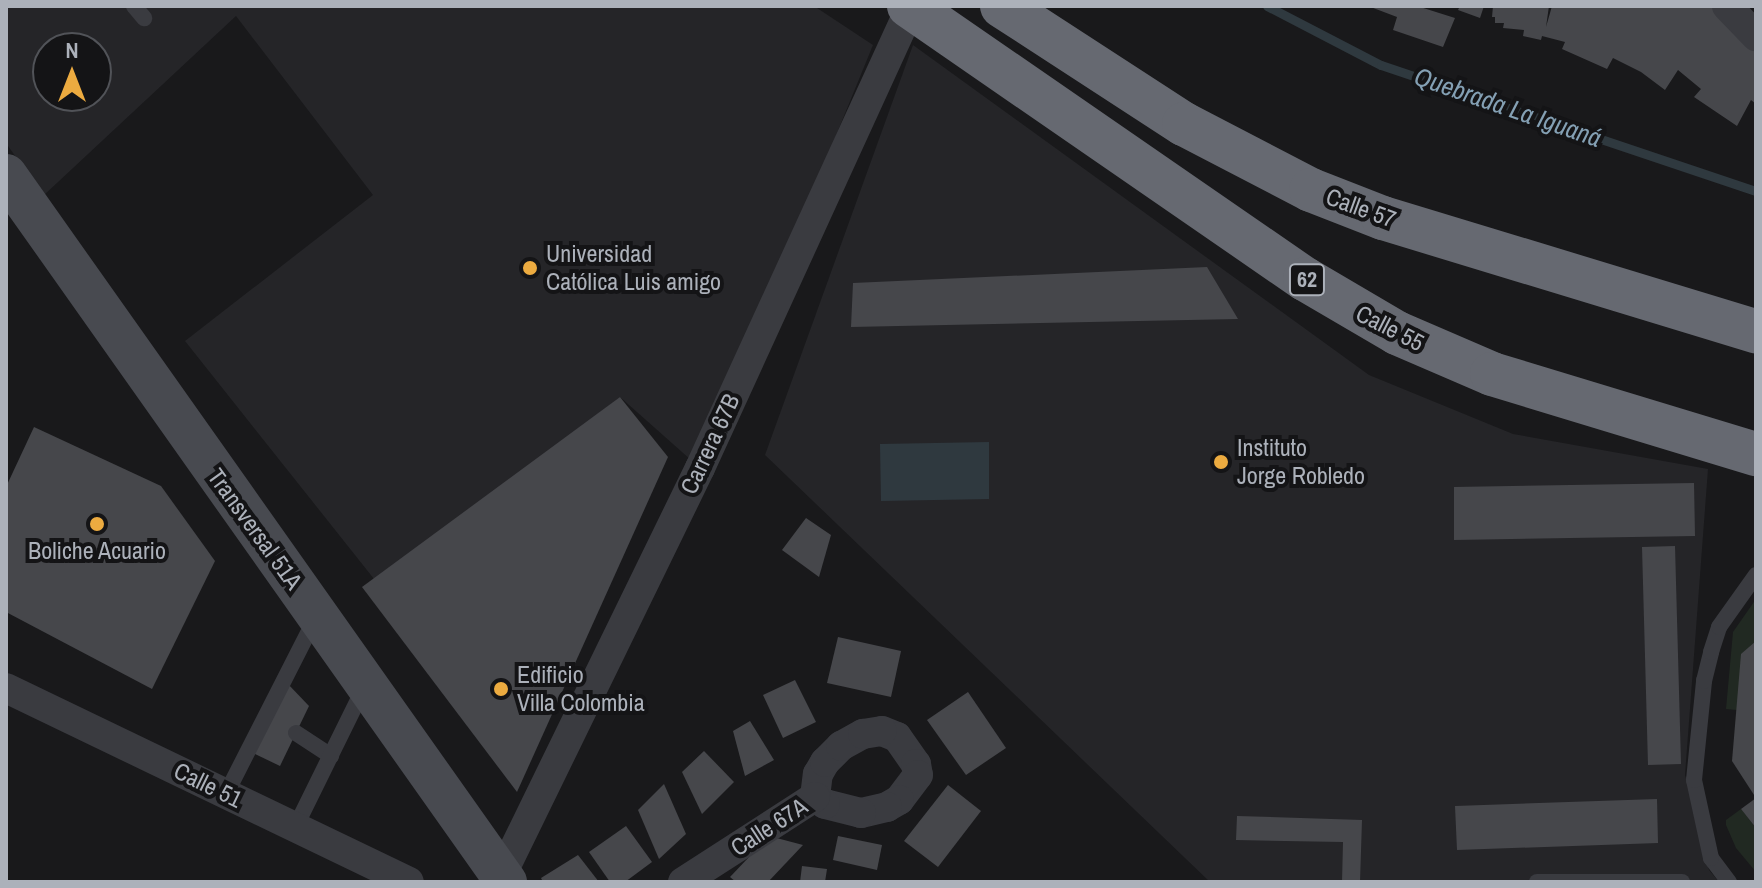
<!DOCTYPE html>
<html>
<head>
<meta charset="utf-8">
<style>
  body { margin:0 }
  #map { position:relative; width:1762px; height:888px; overflow:hidden; background:#19191b; font-family:"Archivo Narrow",sans-serif }
  div>[style] { position:absolute }
  .built>* { inset:0; background:#252528 }
  .green>* { inset:0; background:#212922 }
  .water>* { inset:0; background:#2f393f }
  .stream>* { height:9px; margin:-4.5px; padding:0 4.5px; transform-origin:4.5px; border-radius:4.5px; background:#2f393f }
  .building>* { inset:0; background:#46474b }
  .lane>* { height:16px; margin:-8px; padding:0 8px; transform-origin:8px; border-radius:8px; background:#3a3b40 }
  .street>* { height:30px; margin:-15px; padding:0 15px; transform-origin:15px; border-radius:15px; background:#3a3b40 }
  .secondary>* { height:42px; margin:-21px; padding:0 21px; transform-origin:21px; border-radius:21px; background:#484a50 }
  .highway>* { height:44px; margin:-22px; padding:0 22px; transform-origin:22px; border-radius:22px; background:#666971 }
  .dots>* { width:22px; height:22px; translate:-50% -50%; box-sizing:border-box; border:4px solid #141416; border-radius:50% }
  span { translate:-50% -50%; white-space:nowrap; text-align:center; line-height:1.15; -webkit-text-stroke:8px #141416; paint-order:stroke }
  .shield-label span { padding:2px 6px; background:#141416; border:2px solid; border-radius:6px; -webkit-text-stroke-width:0 }
  .shield-label { font-size:22px; color:#acb1ba; font-weight:700 }
  .street-label { font-size:24px; color:#acb1ba }
  .poi-label { font-size:24px; color:#acb1ba }
  .left { translate:0 -50%; text-align:left }
  .water-label { font-size:26px; color:#84a0b4; font-style:italic }
  .frame { position:absolute; inset:0; border:8px solid #acb1ba; pointer-events:none }
  .north { position:absolute; left:32px; top:32px; width:80px; height:80px; box-sizing:border-box; background:#141416; border:2px solid #515358; border-radius:50%; rotate:0deg; font-size:22px; font-weight:700; line-height:32px; text-align:center; color:#acb1ba }
  .north::after { content:''; display:block; margin:auto; width:28px; height:36px; background:#ecab40; clip-path:polygon(50% 0,100% 100%,50% 72%,0 100%) }
</style>
</head>
<body>
<div id="map">
  <div class="built">
    <i style="clip-path:polygon(evenodd,6px 6px,814px 6px,873px 45px,700px 468px,620px 397px,378px 584px,185px 341px,373px 195px,236px 16px,43px 196px,6px 143px,6px 6px,48px 48px,96px 48px,96px 96px,48px 96px,48px 48px)"></i>
    <i style="clip-path:polygon(913px 45px,1369px 375px,1513px 434px,1708px 469px,1685px 775px,1709px 870px,1719px 882px,1210px 882px,765px 455px)"></i>
  </div>
  <div class="green">
    <i style="clip-path:polygon(1756px 599px,1756px 641px,1737px 710px,1726px 709px,1733px 632px)"></i>
    <i style="clip-path:polygon(1741px 809px,1756px 828px,1756px 872px,1736px 848px,1726px 825px,1726px 820px)"></i>
  </div>
  <div class="water">
    <i style="clip-path:polygon(989px 442px,989px 499px,881px 501px,880px 444px)"></i>
  </div>
  <div class="stream">
    <i style="left:1267px;top:6px;width:128px;rotate:27.4deg"></i>
    <i style="left:1381px;top:65px;width:396px;rotate:18.6deg"></i>
  </div>
  <div class="building">
    <i style="clip-path:polygon(1368px 6px,1417px 6px,1455px 18px,1443px 47px,1393px 30px,1397px 17px)"></i>
    <i style="clip-path:polygon(1460px 6px,1484px 6px,1480px 18px,1458px 10px)"></i>
    <i style="clip-path:polygon(1493px 6px,1549px 6px,1546px 27px,1552px 6px,1715px 6px,1756px 49px,1756px 104px,1751px 100px,1737px 126px,1694px 97px,1701px 89px,1678px 70px,1665px 90px,1641px 72px,1613px 58px,1607px 69px,1562px 49px,1565px 42px,1542px 36px,1541px 40px,1523px 36px,1524px 30px,1503px 28px,1504px 23px,1495px 23px,1495px 17px,1492px 17px)"></i>
    <i style="clip-path:polygon(1207px 267px,1238px 319px,851px 327px,853px 283px)"></i>
    <i style="clip-path:polygon(620px 397px,668px 457px,517px 792px,362px 587px)"></i>
    <i style="clip-path:polygon(34px 427px,161px 486px,215px 561px,152px 689px,6px 612px,6px 487px)"></i>
    <i style="clip-path:polygon(1694px 483px,1695px 536px,1454px 540px,1454px 487px)"></i>
    <i style="clip-path:polygon(806px 518px,831px 535px,819px 577px,782px 550px)"></i>
    <i style="clip-path:polygon(1675px 546px,1681px 764px,1648px 765px,1642px 547px)"></i>
    <i style="clip-path:polygon(838px 637px,901px 651px,891px 697px,827px 683px)"></i>
    <i style="clip-path:polygon(1756px 641px,1756px 798px,1732px 761px,1741px 654px)"></i>
    <i style="clip-path:polygon(795px 680px,816px 722px,783px 738px,763px 695px)"></i>
    <i style="clip-path:polygon(287px 683px,309px 706px,280px 766px,253px 753px)"></i>
    <i style="clip-path:polygon(968px 692px,1006px 748px,966px 775px,927px 720px)"></i>
    <i style="clip-path:polygon(750px 721px,774px 760px,745px 776px,733px 731px)"></i>
    <i style="clip-path:polygon(704px 751px,734px 782px,702px 814px,682px 772px)"></i>
    <i style="clip-path:polygon(664px 784px,686px 834px,659px 859px,638px 810px)"></i>
    <i style="clip-path:polygon(948px 785px,981px 811px,938px 867px,904px 841px)"></i>
    <i style="clip-path:polygon(1756px 798px,1756px 828px,1741px 809px)"></i>
    <i style="clip-path:polygon(1657px 799px,1658px 843px,1457px 850px,1455px 806px)"></i>
    <i style="clip-path:polygon(1237px 816px,1362px 820px,1360px 882px,1342px 882px,1343px 842px,1236px 840px)"></i>
    <i style="clip-path:polygon(626px 826px,652px 862px,625px 882px,610px 882px,589px 852px)"></i>
    <i style="clip-path:polygon(769px 836px,803px 845px,768px 882px,736px 882px,730px 877px)"></i>
    <i style="clip-path:polygon(838px 836px,882px 845px,877px 870px,833px 860px)"></i>
    <i style="clip-path:polygon(578px 855px,599px 882px,543px 882px,541px 878px)"></i>
    <i style="clip-path:polygon(802px 866px,827px 869px,825px 882px,800px 882px)"></i>
  </div>
  <div class="lane">
    <i style="left:134px;top:6px;width:16px;rotate:50deg"></i>
    <i style="left:296px;top:733px;width:42px;rotate:33.3deg"></i>
    <i style="left:226px;top:794px;width:199px;rotate:-63deg"></i>
    <i style="left:295px;top:828px;width:158px;rotate:-63.8deg"></i>
    <i style="left:1537px;top:882px;width:145px"></i>
    <i style="left:1729px;top:882px;width:30px;rotate:-127deg"></i>
    <i style="left:1711px;top:858px;width:80px;rotate:-102.3deg"></i>
    <i style="left:1694px;top:780px;width:100px;rotate:-84.2deg"></i>
    <i style="left:1704px;top:681px;width:30px;rotate:-76deg"></i>
    <i style="left:1711px;top:652px;width:26px;rotate:-72deg"></i>
    <i style="left:1719px;top:627px;width:64px;rotate:-54.6deg"></i>
  </div>
  <div class="street">
    <i style="left:1727px;top:6px;width:42px;rotate:46deg"></i>
    <i style="left:6px;top:688px;width:447px;rotate:25.7deg"></i>
    <i style="left:882px;top:731px;width:16px;rotate:22deg"></i>
    <i style="left:897px;top:737px;width:33px;rotate:55deg"></i>
    <i style="left:916px;top:764px;width:11px;rotate:80deg"></i>
    <i style="left:918px;top:775px;width:31px;rotate:127deg"></i>
    <i style="left:899px;top:800px;width:14px;rotate:150deg"></i>
    <i style="left:887px;top:807px;width:27px;rotate:167deg"></i>
    <i style="left:861px;top:813px;width:37px;rotate:-166deg"></i>
    <i style="left:825px;top:804px;width:12px;rotate:-145deg"></i>
    <i style="left:815px;top:797px;width:23px;rotate:-83deg"></i>
    <i style="left:818px;top:774px;width:14px;rotate:-60deg"></i>
    <i style="left:825px;top:762px;width:23px;rotate:-45deg"></i>
    <i style="left:841px;top:746px;width:25px;rotate:-29deg"></i>
    <i style="left:863px;top:734px;width:19px;rotate:-9deg"></i>
    <i style="left:501px;top:876px;width:454px;rotate:-64deg"></i>
    <i style="left:700px;top:468px;width:507px;rotate:-65.41deg"></i>
    <i style="left:683px;top:882px;width:157px;rotate:-32.8deg"></i>
  </div>
  <div class="secondary">
    <i style="left:6px;top:175px;width:866px;rotate:54.73deg"></i>
  </div>
  <div class="highway">
    <i style="left:909px;top:6px;width:481px;rotate:34.6deg"></i>
    <i style="left:1305px;top:279px;width:107px;rotate:30.4deg"></i>
    <i style="left:1397px;top:333px;width:103px;rotate:23.3deg"></i>
    <i style="left:1492px;top:374px;width:276px;rotate:16.9deg"></i>
    <i style="left:1002px;top:6px;width:217px;rotate:33deg"></i>
    <i style="left:1184px;top:124px;width:143px;rotate:27.5deg"></i>
    <i style="left:1311px;top:190px;width:77px;rotate:21.3deg"></i>
    <i style="left:1383px;top:218px;width:390px;rotate:16.9deg"></i>
  </div>
  <div class="dots">
    <i style="left:530px;top:268px;background:#ecab40"></i>
    <i style="left:1221px;top:462px;background:#ecab40"></i>
    <i style="left:97px;top:524px;background:#ecab40"></i>
    <i style="left:501px;top:689px;background:#ecab40"></i>
  </div>
  <div class="shield-label">
    <span style="left:1307px;top:280px">62</span>
  </div>
  <div class="street-label">
    <span style="left:1361px;top:208px;rotate:20deg">Calle 57</span>
    <span style="left:1390px;top:328px;rotate:27deg">Calle 55</span>
    <span style="left:710px;top:444px;rotate:-65deg">Carrera 67B</span>
    <span style="left:255px;top:529px;rotate:54deg">Transversal 51A</span>
    <span style="left:208px;top:785px;rotate:26deg">Calle 51</span>
    <span style="left:769px;top:827px;rotate:-33deg">Calle 67A</span>
  </div>
  <div class="poi-label">
    <span class="left" style="left:546px;top:268px">Universidad<br>Católica Luis amigo</span>
    <span class="left" style="left:1237px;top:462px">Instituto<br>Jorge Robledo</span>
    <span style="left:97px;top:551px">Boliche Acuario</span>
    <span class="left" style="left:517px;top:689px">Edificio<br>Villa Colombia</span>
  </div>
  <div class="water-label">
    <span style="left:1508px;top:107px;rotate:19deg">Quebrada La Iguaná</span>
  </div>
  <div class="frame"></div>
  <div class="north">N</div>
</div>
</body>
</html>
